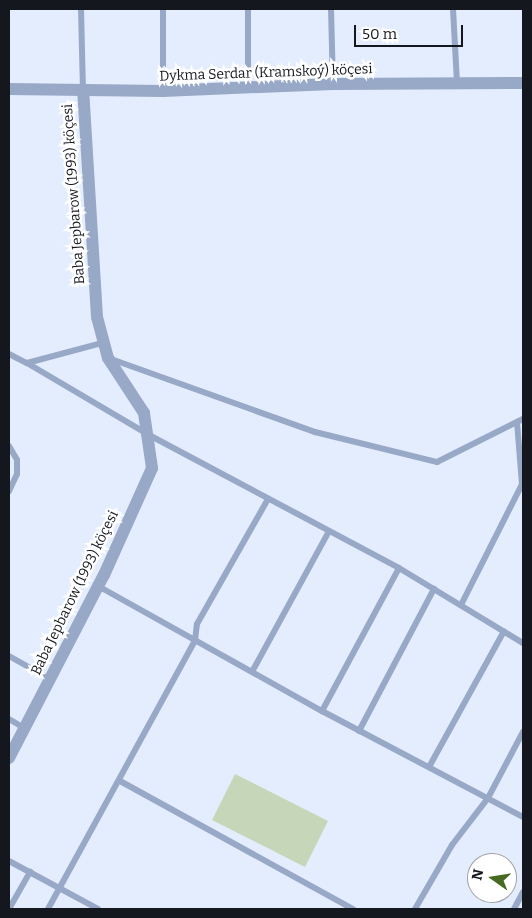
<!DOCTYPE html>
<html>
<head>
<meta charset="utf-8">
<style>
  body { margin:0 }
  #map { position:relative; width:532px; height:918px; overflow:hidden; background:#e4edfe; font-family:Bitter,serif }
  div>[style] { position:absolute }
  .green>* { inset:0; background:#c6d7b9 }
  .lane>* { height:6px; margin:-3px; padding:0 3px; transform-origin:3px; border-radius:3px; background:#98a8c7 }
  .street>* { height:12px; margin:-6px; padding:0 6px; transform-origin:6px; border-radius:6px; background:#98a8c7 }
  span { translate:-50% -50%; white-space:nowrap; text-align:center; line-height:1.15; -webkit-text-stroke:5px #fff; paint-order:stroke }
  .street-label { font-size:14px; color:#14171d }
  .frame { position:absolute; inset:0; border:10px solid #14171d; pointer-events:none }
  .north { position:absolute; left:467px; top:853px; width:50px; height:50px; box-sizing:border-box; background:#fff; border:1px solid #a1a2a5; border-radius:50%; rotate:283deg; font-size:14px; font-weight:700; line-height:20px; text-align:center; color:#14171d }
  .north::after { content:''; display:block; margin:auto; width:18px; height:22px; background:#476a22; clip-path:polygon(50% 0,100% 100%,50% 72%,0 100%) }
  .scale { position:absolute; left:354px; top:25px; width:109px; height:22px; box-sizing:border-box; border:2px solid #14171d; border-top:0; padding-left:6px; font-size:15px; line-height:18px; white-space:nowrap; color:#14171d; -webkit-text-stroke:4px #fff; paint-order:stroke }
</style>
</head>
<body>
<div id="map">
  <div class="green">
    <i style="clip-path:polygon(235px 774px,328px 821px,305px 867px,212px 820px)"></i>
  </div>
  <div class="lane">
    <i style="left:81px;top:9px;width:82px;rotate:88.6deg"></i>
    <i style="left:248px;top:9px;width:79px;rotate:90deg"></i>
    <i style="left:331px;top:9px;width:75px;rotate:88.5deg"></i>
    <i style="left:453px;top:9px;width:74px;rotate:86.9deg"></i>
    <i style="left:163px;top:91px;width:82px;rotate:-90deg"></i>
    <i style="left:9px;top:354px;width:20px;rotate:27deg"></i>
    <i style="left:27px;top:363px;width:78px;rotate:-14.9deg"></i>
    <i style="left:111px;top:359px;width:217px;rotate:19.7deg"></i>
    <i style="left:315px;top:432px;width:126px;rotate:13.8deg"></i>
    <i style="left:437px;top:462px;width:96px;rotate:-26.6deg"></i>
    <i style="left:27px;top:363px;width:142px;rotate:30.5deg"></i>
    <i style="left:149px;top:435px;width:283px;rotate:28deg"></i>
    <i style="left:399px;top:568px;width:145px;rotate:31.2deg"></i>
    <i style="left:9px;top:446px;width:16px;rotate:60deg"></i>
    <i style="left:17px;top:460px;width:14px;rotate:90deg"></i>
    <i style="left:17px;top:474px;width:19px;rotate:115deg"></i>
    <i style="left:98px;top:586px;width:257px;rotate:29.2deg"></i>
    <i style="left:322px;top:711px;width:227px;rotate:27.8deg"></i>
    <i style="left:461px;top:605px;width:136px;rotate:-63.2deg"></i>
    <i style="left:522px;top:484px;width:62px;rotate:-94.6deg"></i>
    <i style="left:9px;top:656px;width:47px;rotate:29.3deg"></i>
    <i style="left:253px;top:670px;width:158px;rotate:-61.3deg"></i>
    <i style="left:322px;top:711px;width:162px;rotate:-61.7deg"></i>
    <i style="left:9px;top:719px;width:17px;rotate:31deg"></i>
    <i style="left:359px;top:731px;width:161px;rotate:-62.2deg"></i>
    <i style="left:429px;top:767px;width:155px;rotate:-61.1deg"></i>
    <i style="left:120px;top:781px;width:266px;rotate:28.8deg"></i>
    <i style="left:9px;top:861px;width:101px;rotate:28.3deg"></i>
    <i style="left:9px;top:909px;width:43px;rotate:-60.4deg"></i>
    <i style="left:48px;top:909px;width:307px;rotate:-61.3deg"></i>
    <i style="left:195px;top:640px;width:16px;rotate:-83deg"></i>
    <i style="left:197px;top:624px;width:144px;rotate:-60.4deg"></i>
    <i style="left:415px;top:909px;width:74px;rotate:-60deg"></i>
    <i style="left:452px;top:845px;width:59px;rotate:-52.5deg"></i>
    <i style="left:488px;top:798px;width:75px;rotate:-62.1deg"></i>
    <i style="left:514px;top:909px;width:19px;rotate:-62deg"></i>
  </div>
  <div class="street">
    <i style="left:9px;top:89px;width:154px;rotate:0.7deg"></i>
    <i style="left:163px;top:91px;width:170px;rotate:-2.4deg"></i>
    <i style="left:333px;top:84px;width:190px;rotate:-0.3deg"></i>
    <i style="left:9px;top:758px;width:206px;rotate:-62.6deg"></i>
    <i style="left:104px;top:575px;width:117px;rotate:-65.8deg"></i>
    <i style="left:152px;top:468px;width:56px;rotate:-98.3deg"></i>
    <i style="left:144px;top:413px;width:66px;rotate:-123.2deg"></i>
    <i style="left:108px;top:358px;width:42px;rotate:-105deg"></i>
    <i style="left:97px;top:317px;width:226px;rotate:-93.5deg"></i>
  </div>
  <div class="street-label">
    <span style="left:266px;top:73px;rotate:-2deg">Dykma Serdar (Kramskoý) köçesi</span>
    <span style="left:74px;top:194px;rotate:-94deg">Baba Jepbarow (1993) köçesi</span>
    <span style="left:75px;top:593px;rotate:-64deg">Baba Jepbarow (1993) köçesi</span>
  </div>
  <div class="frame"></div>
  <div class="north">N</div>
  <div class="scale">50 m</div>
</div>
</body>
</html>
